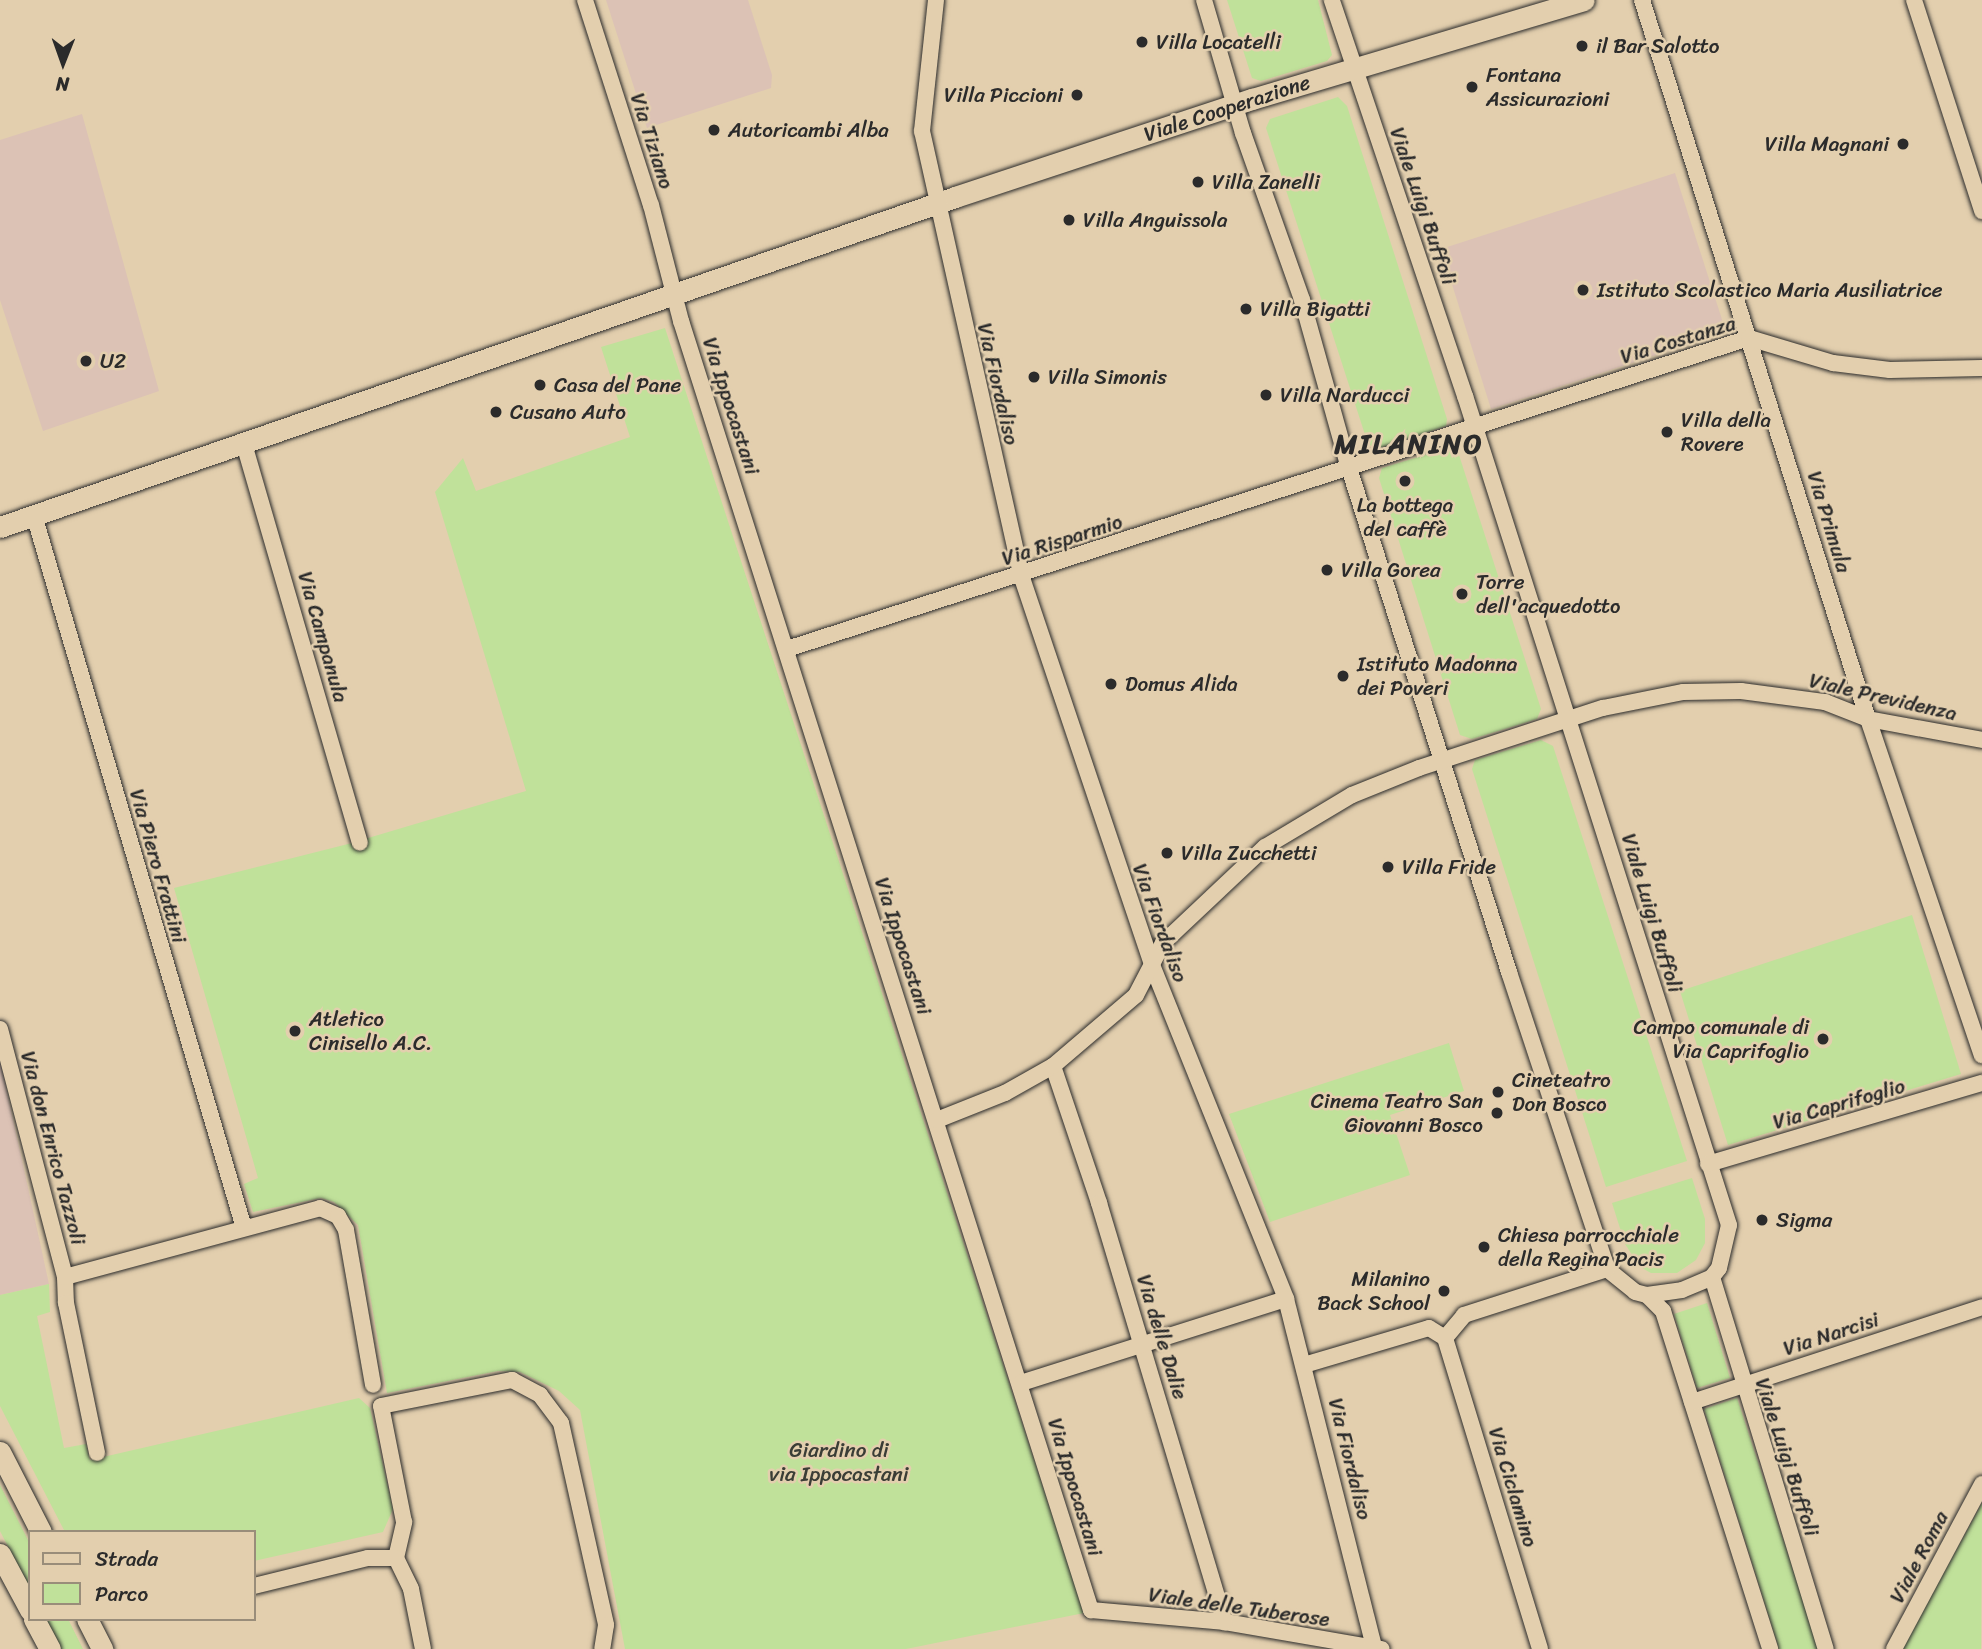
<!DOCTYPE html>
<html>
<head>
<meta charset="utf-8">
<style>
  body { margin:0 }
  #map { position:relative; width:1982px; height:1649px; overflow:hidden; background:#e3cfae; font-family:Sriracha,sans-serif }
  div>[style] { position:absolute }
  .built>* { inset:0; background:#dcc2b5 }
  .green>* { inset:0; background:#c0e19a }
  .roads { filter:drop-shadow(0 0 2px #2b2b2b) drop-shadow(0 0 2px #2b2b2b) }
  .street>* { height:16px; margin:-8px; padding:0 8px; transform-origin:8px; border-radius:8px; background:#e3cfae }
  .secondary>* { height:21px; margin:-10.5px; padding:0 10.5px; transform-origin:10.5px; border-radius:10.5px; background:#e3cfae }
  .dots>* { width:19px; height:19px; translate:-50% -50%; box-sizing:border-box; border:4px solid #e3cfae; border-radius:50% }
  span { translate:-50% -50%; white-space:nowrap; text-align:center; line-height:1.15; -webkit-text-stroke:5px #e3cfae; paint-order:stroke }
  .poi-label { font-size:21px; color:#2b2b2b }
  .left { translate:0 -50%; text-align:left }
  .right { translate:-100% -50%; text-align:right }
  .street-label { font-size:21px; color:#2b2b2b }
  .park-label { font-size:21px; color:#3a3d36 }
  .district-label { font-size:28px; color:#2b2b2b; font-weight:700; letter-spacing:2px }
  .legend { position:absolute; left:28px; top:1530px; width:228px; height:91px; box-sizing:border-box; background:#e3cfae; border:2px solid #998d7a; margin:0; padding:9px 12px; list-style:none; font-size:21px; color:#2b2b2b }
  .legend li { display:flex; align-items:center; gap:14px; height:35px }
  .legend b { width:35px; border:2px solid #998d7a }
  .north { position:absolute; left:28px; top:28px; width:70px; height:70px; -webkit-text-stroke:5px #e3cfae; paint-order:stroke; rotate:181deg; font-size:19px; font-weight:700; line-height:28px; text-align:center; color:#2b2b2b }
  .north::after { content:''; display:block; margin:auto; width:24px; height:32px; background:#2b2b2b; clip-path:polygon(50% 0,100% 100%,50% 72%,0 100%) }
</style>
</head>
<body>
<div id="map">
  <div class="built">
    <i style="clip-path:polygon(606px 0,748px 0,772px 75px,771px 88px,647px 128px)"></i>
    <i style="clip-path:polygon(82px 114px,159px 391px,43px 431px,0 300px,0 140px)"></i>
    <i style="clip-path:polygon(1675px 173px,1726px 332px,1491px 409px,1441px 249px)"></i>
    <i style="clip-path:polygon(0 1060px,49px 1284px,0 1295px)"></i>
  </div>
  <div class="green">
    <i style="clip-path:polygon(1227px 0,1318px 0,1332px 55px,1327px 61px,1261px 81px,1252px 78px)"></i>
    <i style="clip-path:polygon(1338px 97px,1347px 106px,1447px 419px,1446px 426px,1377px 449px,1368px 444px,1266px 128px,1270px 119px)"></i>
    <i style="clip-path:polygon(665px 328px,1084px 1613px,906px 1649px,625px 1649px,580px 1410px,559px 1391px,520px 1372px,498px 1371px,387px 1393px,358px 1225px,334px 1202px,321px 1198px,253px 1212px,244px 1184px,258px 1178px,174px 888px,348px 844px,526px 791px,435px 492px,463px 458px,476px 491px,630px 437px,601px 347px)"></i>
    <i style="clip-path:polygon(1451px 447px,1459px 455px,1541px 709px,1537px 719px,1472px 739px,1460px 735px,1379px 478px,1382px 468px)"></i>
    <i style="clip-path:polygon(1541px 740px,1553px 746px,1687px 1161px,1606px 1187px,1472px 769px,1475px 760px)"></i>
    <i style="clip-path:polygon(1912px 915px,1961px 1074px,1728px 1145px,1680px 991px)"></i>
    <i style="clip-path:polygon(1449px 1043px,1464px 1091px,1390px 1115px,1410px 1175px,1270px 1222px,1229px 1114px)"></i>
    <i style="clip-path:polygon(1692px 1178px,1705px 1219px,1705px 1243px,1696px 1260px,1677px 1273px,1651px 1273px,1640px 1267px,1625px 1244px,1612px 1203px)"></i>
    <i style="clip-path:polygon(49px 1284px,50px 1312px,37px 1316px,64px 1448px,86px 1444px,90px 1460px,359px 1398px,370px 1408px,393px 1509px,383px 1532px,254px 1561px,254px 1532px,65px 1532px,0 1406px,0 1295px)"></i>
    <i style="clip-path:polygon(1707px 1303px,1730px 1378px,1697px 1388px,1674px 1314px)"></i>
    <i style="clip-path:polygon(1737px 1398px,1819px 1649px,1779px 1649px,1704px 1409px)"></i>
    <i style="clip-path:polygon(0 1485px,30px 1544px,30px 1589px,0 1531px)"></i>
    <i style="clip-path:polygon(1982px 1503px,1981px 1649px,1902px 1649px)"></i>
    <i style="clip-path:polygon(45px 1619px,68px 1619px,83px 1649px,60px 1649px)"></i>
  </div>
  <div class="roads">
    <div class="street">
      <i style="left:585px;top:0;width:215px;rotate:72.2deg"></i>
      <i style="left:651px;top:205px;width:120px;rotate:75.5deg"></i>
      <i style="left:681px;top:321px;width:1353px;rotate:72.36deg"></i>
      <i style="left:1091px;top:1610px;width:135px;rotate:5.1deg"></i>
      <i style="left:1225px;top:1622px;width:159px;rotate:9.8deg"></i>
      <i style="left:936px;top:0;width:132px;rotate:96.1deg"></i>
      <i style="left:922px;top:131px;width:455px;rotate:77.4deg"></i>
      <i style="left:1021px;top:575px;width:411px;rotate:71.4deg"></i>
      <i style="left:1152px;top:965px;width:360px;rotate:68.1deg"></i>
      <i style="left:1286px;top:1299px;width:360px;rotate:75.8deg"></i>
      <i style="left:1204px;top:0;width:139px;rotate:73.7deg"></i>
      <i style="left:1243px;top:133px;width:177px;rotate:70.5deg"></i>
      <i style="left:1302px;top:300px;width:174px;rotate:74.4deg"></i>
      <i style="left:1349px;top:468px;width:529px;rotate:72.39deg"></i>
      <i style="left:1509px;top:972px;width:313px;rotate:71.7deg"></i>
      <i style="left:1607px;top:1269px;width:36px;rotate:39deg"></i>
      <i style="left:1635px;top:1292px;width:12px;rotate:14deg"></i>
      <i style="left:1647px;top:1295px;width:35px;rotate:-8deg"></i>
      <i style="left:1682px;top:1290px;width:33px;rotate:-23deg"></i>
      <i style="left:1712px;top:1277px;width:11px;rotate:-52deg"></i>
      <i style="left:1719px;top:1268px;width:44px;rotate:-76.9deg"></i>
      <i style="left:1729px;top:1225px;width:870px;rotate:-107.66deg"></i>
      <i style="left:1465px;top:396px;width:418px;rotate:-108.6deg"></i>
      <i style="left:1642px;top:0;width:754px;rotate:72.55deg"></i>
      <i style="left:1868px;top:719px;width:355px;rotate:71.3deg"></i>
      <i style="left:1914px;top:0;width:222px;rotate:72.1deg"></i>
      <i style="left:244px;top:444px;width:415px;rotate:73.8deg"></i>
      <i style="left:34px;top:515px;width:743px;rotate:73.59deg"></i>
      <i style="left:787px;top:649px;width:1011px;rotate:-17.92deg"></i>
      <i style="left:1749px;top:338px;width:88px;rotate:16.6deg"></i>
      <i style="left:1833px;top:363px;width:57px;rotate:7deg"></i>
      <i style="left:1890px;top:370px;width:92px;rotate:-1.2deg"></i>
      <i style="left:0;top:1029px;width:256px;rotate:75.3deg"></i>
      <i style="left:65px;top:1277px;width:26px;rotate:88deg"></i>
      <i style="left:66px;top:1303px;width:153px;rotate:78.3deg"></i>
      <i style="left:1053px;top:1066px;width:145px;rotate:71.4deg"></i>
      <i style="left:1099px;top:1203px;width:438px;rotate:73.3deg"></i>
      <i style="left:937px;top:1120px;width:73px;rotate:-21.7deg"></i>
      <i style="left:1005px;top:1093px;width:55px;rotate:-29.4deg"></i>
      <i style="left:1053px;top:1066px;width:109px;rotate:-40.5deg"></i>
      <i style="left:1136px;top:995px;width:59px;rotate:-62.6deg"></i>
      <i style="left:1163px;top:943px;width:140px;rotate:-43.3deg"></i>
      <i style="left:1265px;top:847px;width:101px;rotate:-30.9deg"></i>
      <i style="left:1352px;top:795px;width:72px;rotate:-21.9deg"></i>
      <i style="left:1419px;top:768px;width:194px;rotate:-18.1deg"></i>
      <i style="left:1603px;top:708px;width:82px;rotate:-11.3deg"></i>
      <i style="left:1683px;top:692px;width:58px;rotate:-1deg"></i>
      <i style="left:1741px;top:691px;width:85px;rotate:7.5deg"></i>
      <i style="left:1825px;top:702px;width:46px;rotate:21.6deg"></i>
      <i style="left:1868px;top:719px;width:116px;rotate:10.4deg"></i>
      <i style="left:1708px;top:1164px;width:286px;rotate:-16.5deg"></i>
      <i style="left:65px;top:1277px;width:264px;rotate:-15.1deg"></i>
      <i style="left:320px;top:1208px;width:20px;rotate:24deg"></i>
      <i style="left:338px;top:1216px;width:16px;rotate:60deg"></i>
      <i style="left:346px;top:1230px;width:157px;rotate:80.1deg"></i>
      <i style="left:1712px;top:1277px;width:389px;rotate:73deg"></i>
      <i style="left:1647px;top:1295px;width:23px;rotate:45deg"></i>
      <i style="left:1663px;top:1311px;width:355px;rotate:72.4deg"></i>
      <i style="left:1445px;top:1338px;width:325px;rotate:73deg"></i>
      <i style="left:1445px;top:1338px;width:30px;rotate:-50deg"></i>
      <i style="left:1464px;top:1315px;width:150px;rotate:-17.8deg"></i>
      <i style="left:1304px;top:1365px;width:130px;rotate:-16.5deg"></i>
      <i style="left:1429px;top:1328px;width:19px;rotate:32deg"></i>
      <i style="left:1021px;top:1383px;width:278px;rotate:-17.6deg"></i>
      <i style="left:1692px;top:1402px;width:305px;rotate:-18.1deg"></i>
      <i style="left:396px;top:1558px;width:37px;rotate:-77deg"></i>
      <i style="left:404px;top:1522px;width:118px;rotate:-101.2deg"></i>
      <i style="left:381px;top:1406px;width:134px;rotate:-11.2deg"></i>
      <i style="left:512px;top:1380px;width:32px;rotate:28deg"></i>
      <i style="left:540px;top:1395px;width:35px;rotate:53deg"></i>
      <i style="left:561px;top:1423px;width:207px;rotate:77.4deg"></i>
      <i style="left:606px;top:1625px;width:24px;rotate:99deg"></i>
      <i style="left:396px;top:1558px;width:34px;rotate:64deg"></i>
      <i style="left:411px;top:1589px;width:61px;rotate:78.7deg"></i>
      <i style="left:254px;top:1586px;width:117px;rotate:-13.8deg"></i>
      <i style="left:368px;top:1558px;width:28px"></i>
      <i style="left:1894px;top:1649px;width:187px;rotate:-61.9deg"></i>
    </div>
    <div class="secondary">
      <i style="left:0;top:527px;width:1010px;rotate:-19.06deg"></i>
      <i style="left:955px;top:197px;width:313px;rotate:-18.3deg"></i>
      <i style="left:1252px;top:99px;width:346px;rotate:-16.6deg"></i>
      <i style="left:0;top:1452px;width:90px;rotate:62.9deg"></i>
      <i style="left:0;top:1554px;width:64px;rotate:61.8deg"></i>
      <i style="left:34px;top:1619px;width:34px;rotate:62deg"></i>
      <i style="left:87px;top:1619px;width:34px;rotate:63deg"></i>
    </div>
  </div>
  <div class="dots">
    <i style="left:1142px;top:42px;background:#2b2b2b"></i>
    <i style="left:1582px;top:46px;background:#2b2b2b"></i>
    <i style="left:1472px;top:87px;background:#2b2b2b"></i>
    <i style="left:1077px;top:95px;background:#2b2b2b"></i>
    <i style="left:714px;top:130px;background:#2b2b2b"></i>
    <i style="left:1903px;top:144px;background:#2b2b2b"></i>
    <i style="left:1198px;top:182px;background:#2b2b2b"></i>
    <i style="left:1069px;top:220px;background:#2b2b2b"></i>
    <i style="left:1583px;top:290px;background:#2b2b2b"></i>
    <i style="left:1246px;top:309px;background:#2b2b2b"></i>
    <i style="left:86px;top:361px;background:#2b2b2b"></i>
    <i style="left:1034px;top:377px;background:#2b2b2b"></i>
    <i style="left:540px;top:385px;background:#2b2b2b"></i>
    <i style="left:1266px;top:395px;background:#2b2b2b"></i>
    <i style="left:496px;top:412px;background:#2b2b2b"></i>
    <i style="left:1667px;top:432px;background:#2b2b2b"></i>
    <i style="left:1405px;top:481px;background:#2b2b2b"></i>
    <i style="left:1327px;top:570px;background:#2b2b2b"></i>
    <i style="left:1462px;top:594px;background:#2b2b2b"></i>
    <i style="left:1343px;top:676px;background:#2b2b2b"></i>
    <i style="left:1111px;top:684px;background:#2b2b2b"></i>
    <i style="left:1167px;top:853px;background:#2b2b2b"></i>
    <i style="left:1388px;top:867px;background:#2b2b2b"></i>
    <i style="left:295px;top:1031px;background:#2b2b2b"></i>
    <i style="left:1823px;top:1039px;background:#2b2b2b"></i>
    <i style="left:1498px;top:1092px;background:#2b2b2b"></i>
    <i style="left:1497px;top:1113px;background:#2b2b2b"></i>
    <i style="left:1762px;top:1220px;background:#2b2b2b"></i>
    <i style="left:1484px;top:1247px;background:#2b2b2b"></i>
    <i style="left:1444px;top:1291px;background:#2b2b2b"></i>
  </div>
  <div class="poi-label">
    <span class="left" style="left:1156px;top:42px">Villa Locatelli</span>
    <span class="left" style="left:1596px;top:46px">il Bar Salotto</span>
    <span class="left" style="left:1486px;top:87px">Fontana<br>Assicurazioni</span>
    <span class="right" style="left:1063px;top:95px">Villa Piccioni</span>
    <span class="left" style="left:728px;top:130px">Autoricambi Alba</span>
    <span class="right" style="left:1889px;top:144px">Villa Magnani</span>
    <span class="left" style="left:1212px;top:182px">Villa Zanelli</span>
    <span class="left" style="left:1083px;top:220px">Villa Anguissola</span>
    <span class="left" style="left:1597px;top:290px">Istituto Scolastico Maria Ausiliatrice</span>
    <span class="left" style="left:1260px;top:309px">Villa Bigatti</span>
    <span class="left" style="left:100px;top:361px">U2</span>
    <span class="left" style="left:1048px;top:377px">Villa Simonis</span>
    <span class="left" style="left:554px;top:385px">Casa del Pane</span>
    <span class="left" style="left:1280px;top:395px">Villa Narducci</span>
    <span class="left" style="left:510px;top:412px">Cusano Auto</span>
    <span class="left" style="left:1681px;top:432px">Villa della<br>Rovere</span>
    <span style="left:1405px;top:517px">La bottega<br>del caffè</span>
    <span class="left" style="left:1341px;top:570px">Villa Gorea</span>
    <span class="left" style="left:1476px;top:594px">Torre<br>dell'acquedotto</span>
    <span class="left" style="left:1357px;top:676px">Istituto Madonna<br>dei Poveri</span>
    <span class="left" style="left:1125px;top:684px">Domus Alida</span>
    <span class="left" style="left:1181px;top:853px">Villa Zucchetti</span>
    <span class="left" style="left:1402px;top:867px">Villa Fride</span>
    <span class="left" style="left:309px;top:1031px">Atletico<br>Cinisello A.C.</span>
    <span class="right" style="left:1809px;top:1039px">Campo comunale di<br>Via Caprifoglio</span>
    <span class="left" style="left:1512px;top:1092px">Cineteatro<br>Don Bosco</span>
    <span class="right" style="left:1483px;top:1113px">Cinema Teatro San<br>Giovanni Bosco</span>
    <span class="left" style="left:1776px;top:1220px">Sigma</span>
    <span class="left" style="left:1498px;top:1247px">Chiesa parrocchiale<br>della Regina Pacis</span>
    <span class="right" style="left:1430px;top:1291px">Milanino<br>Back School</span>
  </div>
  <div class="street-label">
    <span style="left:1227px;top:108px;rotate:-18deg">Viale Cooperazione</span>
    <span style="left:652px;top:141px;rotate:72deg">Via Tiziano</span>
    <span style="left:1423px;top:206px;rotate:71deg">Viale Luigi Buffoli</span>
    <span style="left:1678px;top:340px;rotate:-17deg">Via Costanza</span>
    <span style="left:998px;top:384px;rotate:77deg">Via Fiordaliso</span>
    <span style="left:731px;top:406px;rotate:72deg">Via Ippocastani</span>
    <span style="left:1829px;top:522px;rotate:73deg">Via Primula</span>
    <span style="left:1062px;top:540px;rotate:-18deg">Via Risparmio</span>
    <span style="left:323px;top:637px;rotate:74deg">Via Campanula</span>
    <span style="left:1883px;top:697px;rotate:13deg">Viale Previdenza</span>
    <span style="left:158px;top:866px;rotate:74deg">Via Piero Frattini</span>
    <span style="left:1652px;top:913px;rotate:73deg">Viale Luigi Buffoli</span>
    <span style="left:1160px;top:923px;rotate:70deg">Via Fiordaliso</span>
    <span style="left:903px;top:946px;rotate:72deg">Via Ippocastani</span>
    <span style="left:1839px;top:1104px;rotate:-16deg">Via Caprifoglio</span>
    <span style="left:53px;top:1148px;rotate:75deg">Via don Enrico Tazzoli</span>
    <span style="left:1831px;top:1334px;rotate:-18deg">Via Narcisi</span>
    <span style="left:1162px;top:1337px;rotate:73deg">Via delle Dalie</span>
    <span style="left:1787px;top:1457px;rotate:72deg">Viale Luigi Buffoli</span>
    <span style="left:1350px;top:1459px;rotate:76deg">Via Fiordaliso</span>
    <span style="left:1075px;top:1487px;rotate:73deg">Via Ippocastani</span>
    <span style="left:1513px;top:1487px;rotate:73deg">Via Ciclamino</span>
    <span style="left:1919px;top:1557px;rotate:-62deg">Viale Roma</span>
    <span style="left:1239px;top:1607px;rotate:8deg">Viale delle Tuberose</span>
  </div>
  <div class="park-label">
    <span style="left:839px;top:1462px">Giardino di<br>via Ippocastani</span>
  </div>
  <div class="district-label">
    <span style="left:1409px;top:444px">MILANINO</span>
  </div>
  <ul class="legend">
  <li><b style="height:9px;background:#e3cfae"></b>Strada</li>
  <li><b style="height:19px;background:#c0e19a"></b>Parco</li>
  </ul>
  <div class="north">N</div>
</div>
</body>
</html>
